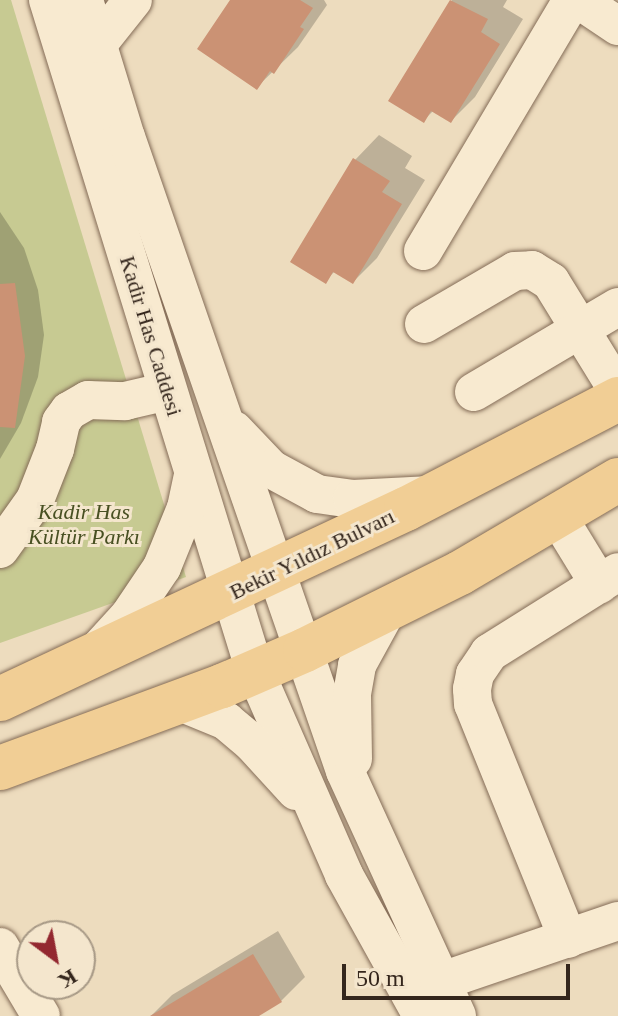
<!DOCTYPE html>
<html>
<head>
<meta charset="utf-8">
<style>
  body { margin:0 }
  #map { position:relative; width:618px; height:1016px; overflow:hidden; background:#eddcbe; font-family:"Times New Roman",serif }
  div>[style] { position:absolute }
  .green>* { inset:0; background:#c7ca92 }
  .shadow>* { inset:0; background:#0003 }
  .building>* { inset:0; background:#cb9274 }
  .roads { filter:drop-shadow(0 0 2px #846c57) drop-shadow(0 0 2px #846c57) }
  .minor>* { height:38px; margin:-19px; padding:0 19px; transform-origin:19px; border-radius:19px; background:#f8ead0 }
  .major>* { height:44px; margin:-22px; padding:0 22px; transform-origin:22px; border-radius:22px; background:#f1ce95 }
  span { translate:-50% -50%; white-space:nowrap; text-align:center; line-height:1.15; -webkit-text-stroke:6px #f4e6cd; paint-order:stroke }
  .street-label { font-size:22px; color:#34261c }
  .park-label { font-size:22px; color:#485022; font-style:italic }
  .north { position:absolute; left:16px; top:920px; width:80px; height:80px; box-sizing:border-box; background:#f4e6cd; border:2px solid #a79986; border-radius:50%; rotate:148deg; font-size:22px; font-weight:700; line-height:32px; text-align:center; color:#34261c }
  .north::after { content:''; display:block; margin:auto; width:28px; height:36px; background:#932830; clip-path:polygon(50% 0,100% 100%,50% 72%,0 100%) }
  .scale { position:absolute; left:342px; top:964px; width:228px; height:36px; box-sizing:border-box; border:4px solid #34261c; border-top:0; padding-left:10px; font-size:24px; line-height:28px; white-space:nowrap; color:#34261c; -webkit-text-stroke:6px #f4e6cd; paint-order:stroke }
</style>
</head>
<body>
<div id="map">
  <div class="green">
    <i style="clip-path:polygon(0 0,11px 0,186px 577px,0 643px)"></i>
  </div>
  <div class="shadow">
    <i style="clip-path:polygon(233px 0,324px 0,327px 5px,298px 47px,257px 87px)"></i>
    <i style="clip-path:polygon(452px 0,507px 0,503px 7px,523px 19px,475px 97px,451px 121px,434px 110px,424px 120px,390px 100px)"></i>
    <i style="clip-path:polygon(379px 135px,412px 156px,405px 168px,425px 180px,377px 258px,353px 282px,335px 271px,325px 281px,355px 160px)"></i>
    <i style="clip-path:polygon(0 212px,24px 248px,38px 290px,44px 335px,38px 377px,21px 423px,0 459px)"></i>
    <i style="clip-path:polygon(278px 931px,305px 977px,281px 1001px,256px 1016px,151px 1016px,172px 995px)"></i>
  </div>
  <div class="building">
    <i style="clip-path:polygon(230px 0,300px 0,313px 8px,300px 27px,304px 29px,274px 74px,270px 71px,257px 90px,197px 49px)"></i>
    <i style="clip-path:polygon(450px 0,488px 19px,481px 32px,500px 44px,451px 123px,431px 111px,424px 123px,388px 101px)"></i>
    <i style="clip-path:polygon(353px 158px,390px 181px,382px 192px,402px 204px,353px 284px,333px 272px,326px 284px,290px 262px)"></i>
    <i style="clip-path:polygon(15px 283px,25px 356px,15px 428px,0 427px,0 284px)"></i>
    <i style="clip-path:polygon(253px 954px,282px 1002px,259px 1016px,150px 1016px)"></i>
  </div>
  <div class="roads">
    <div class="minor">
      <i style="left:48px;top:0;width:702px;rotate:72.86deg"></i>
      <i style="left:255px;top:671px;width:223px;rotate:66.4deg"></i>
      <i style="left:344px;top:875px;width:161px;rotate:61deg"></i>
      <i style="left:84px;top:0;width:143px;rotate:73deg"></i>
      <i style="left:126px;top:137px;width:671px;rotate:70.94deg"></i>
      <i style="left:345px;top:771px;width:269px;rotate:65.4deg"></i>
      <i style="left:579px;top:0;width:47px;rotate:33.7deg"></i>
      <i style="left:98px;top:44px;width:56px;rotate:-51.5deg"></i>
      <i style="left:423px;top:251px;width:292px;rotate:-59.3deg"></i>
      <i style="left:424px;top:324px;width:105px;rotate:-30.2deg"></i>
      <i style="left:515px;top:271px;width:17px;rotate:-3deg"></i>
      <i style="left:532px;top:270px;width:22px;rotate:32deg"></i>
      <i style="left:551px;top:282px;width:128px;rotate:58.4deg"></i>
      <i style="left:474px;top:392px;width:167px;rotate:-30.6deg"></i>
      <i style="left:234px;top:430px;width:54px;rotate:46.5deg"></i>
      <i style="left:271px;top:469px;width:52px;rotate:28.5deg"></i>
      <i style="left:317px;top:494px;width:35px;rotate:8deg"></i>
      <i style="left:352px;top:499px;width:80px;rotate:-2.9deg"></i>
      <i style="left:558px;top:517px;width:79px;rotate:58.5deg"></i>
      <i style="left:0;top:549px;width:60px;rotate:-54.5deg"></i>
      <i style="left:35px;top:500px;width:55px;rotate:-68.6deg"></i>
      <i style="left:55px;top:449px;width:28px;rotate:-77deg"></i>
      <i style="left:61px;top:422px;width:14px;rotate:-54deg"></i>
      <i style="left:69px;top:411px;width:22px;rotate:-30deg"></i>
      <i style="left:88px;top:400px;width:37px;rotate:2deg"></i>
      <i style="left:125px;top:401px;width:44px;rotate:-13.1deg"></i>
      <i style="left:97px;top:651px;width:47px;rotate:-47.6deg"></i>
      <i style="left:129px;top:616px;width:59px;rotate:-56deg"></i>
      <i style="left:162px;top:567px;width:64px;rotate:-67.9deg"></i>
      <i style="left:186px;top:508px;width:35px;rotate:-78deg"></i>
      <i style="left:180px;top:702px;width:50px;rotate:22.4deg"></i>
      <i style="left:226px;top:721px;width:34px;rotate:40deg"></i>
      <i style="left:252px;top:743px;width:65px;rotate:47.5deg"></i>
      <i style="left:353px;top:759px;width:65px;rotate:-90.9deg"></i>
      <i style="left:352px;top:694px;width:29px;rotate:-80deg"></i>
      <i style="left:357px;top:665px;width:60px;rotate:-61.3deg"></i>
      <i style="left:568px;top:939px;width:253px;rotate:-112deg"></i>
      <i style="left:473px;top:704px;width:15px;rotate:-94deg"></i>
      <i style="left:472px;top:689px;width:15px;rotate:-79deg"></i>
      <i style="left:475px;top:674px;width:25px;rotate:-56deg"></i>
      <i style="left:489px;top:653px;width:152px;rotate:-32.1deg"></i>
      <i style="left:0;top:947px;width:80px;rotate:59.3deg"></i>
      <i style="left:439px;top:982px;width:189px;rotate:-18.8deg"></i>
    </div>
    <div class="major">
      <i style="left:0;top:699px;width:448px;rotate:-25.1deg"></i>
      <i style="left:406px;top:509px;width:239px;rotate:-27.4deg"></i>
      <i style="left:0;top:768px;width:237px;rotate:-20.3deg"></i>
      <i style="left:222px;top:686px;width:90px;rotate:-23.4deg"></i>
      <i style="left:305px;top:650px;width:173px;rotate:-26.4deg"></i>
      <i style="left:460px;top:573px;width:183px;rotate:-30.5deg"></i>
    </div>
  </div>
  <div class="street-label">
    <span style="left:151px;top:336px;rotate:73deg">Kadir Has Caddesi</span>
    <span style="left:312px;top:554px;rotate:-26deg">Bekir Yıldız Bulvarı</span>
  </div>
  <div class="park-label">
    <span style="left:84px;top:524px">Kadir Has<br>Kültür Parkı</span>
  </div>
  <div class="north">K</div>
  <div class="scale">50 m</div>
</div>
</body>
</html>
